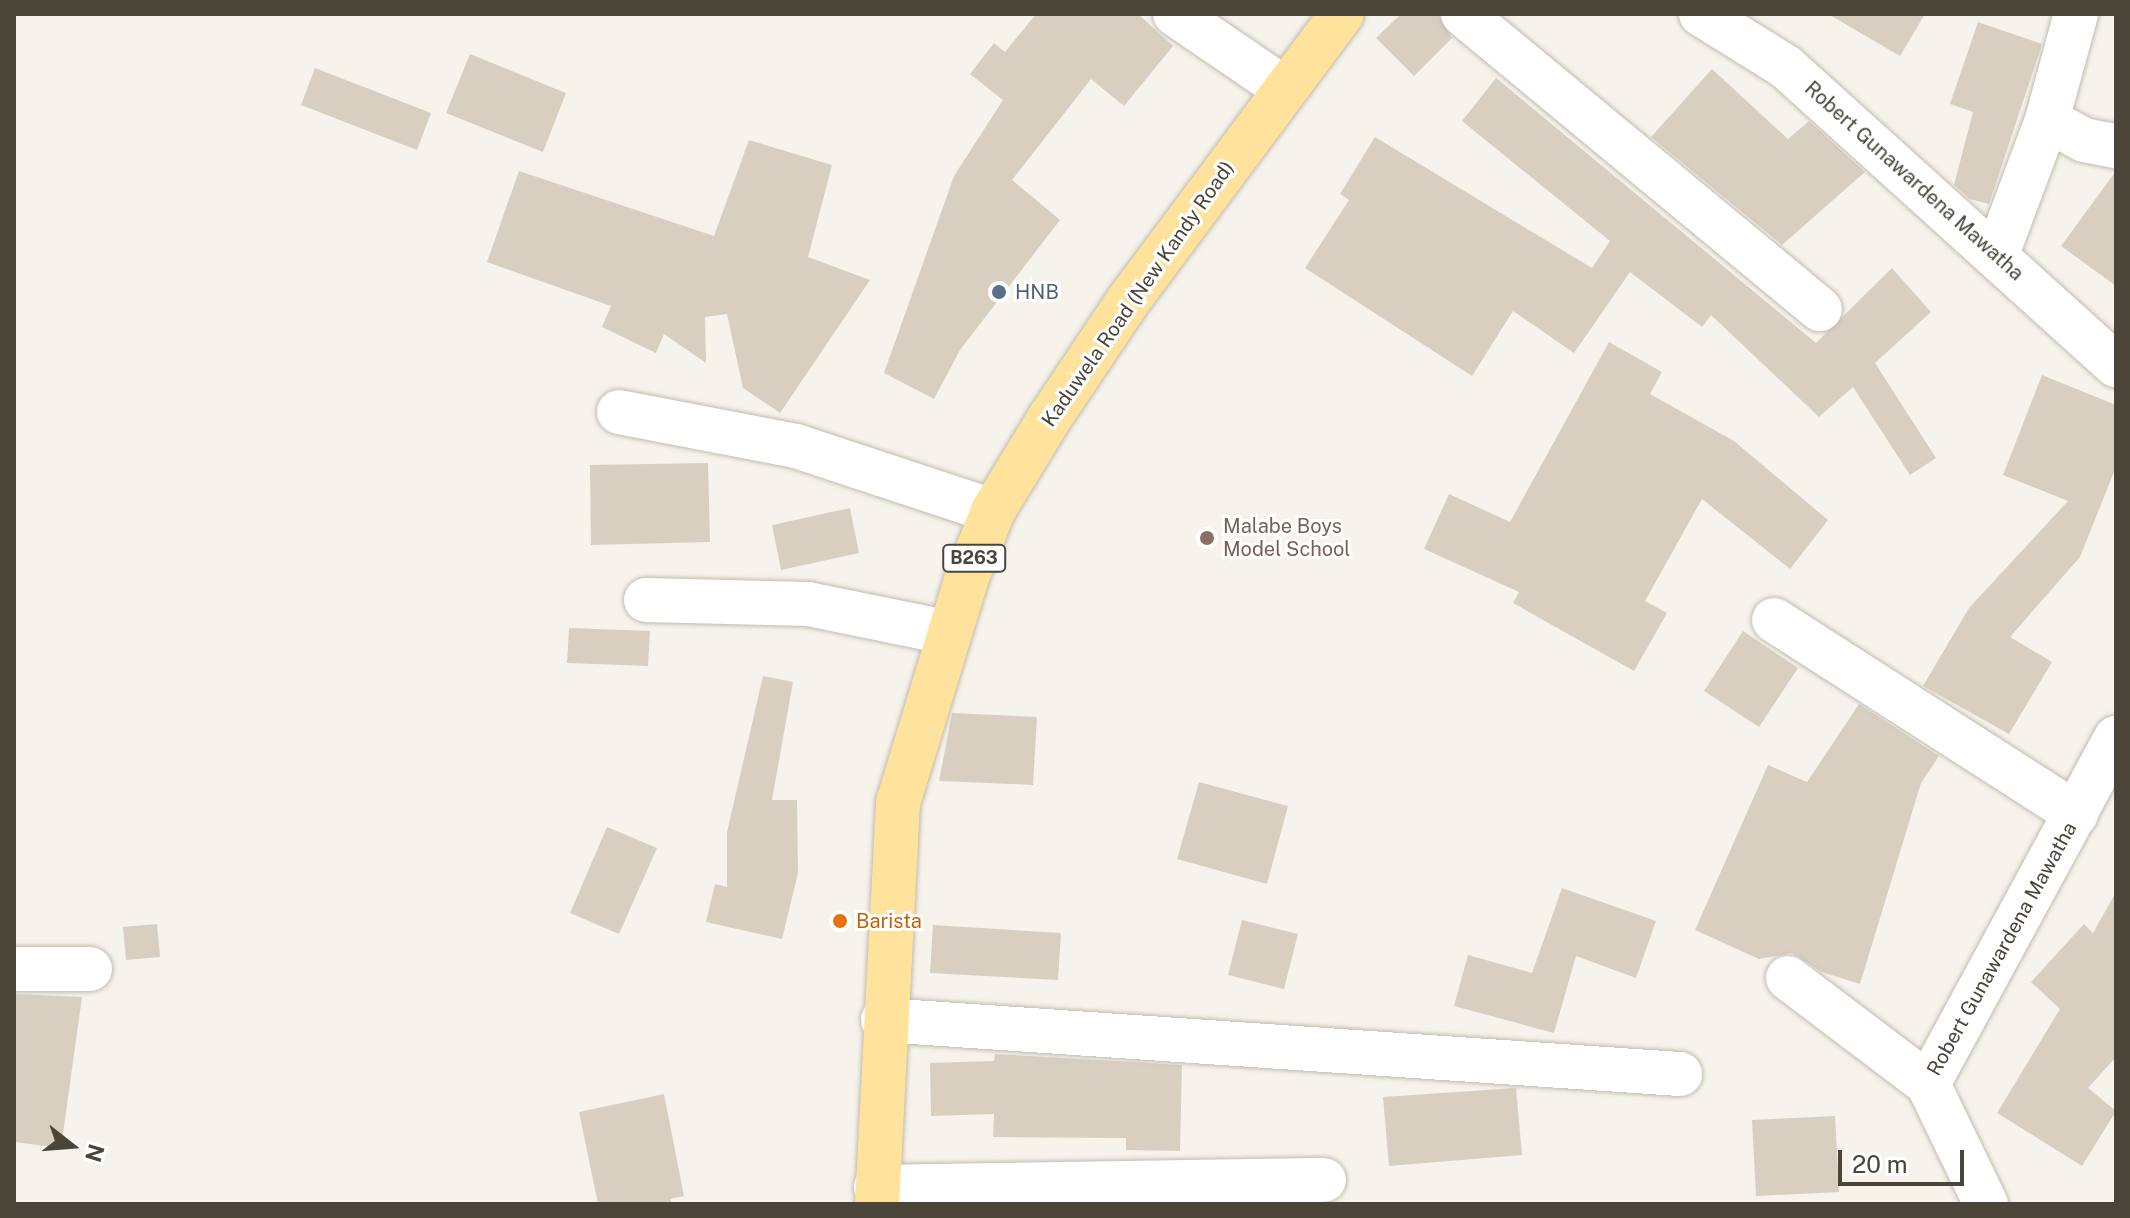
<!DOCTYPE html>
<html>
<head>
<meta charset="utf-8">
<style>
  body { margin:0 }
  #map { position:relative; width:2130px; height:1218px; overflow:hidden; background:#f6f3ec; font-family:"Public Sans",sans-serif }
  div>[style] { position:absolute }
  .building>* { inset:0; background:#d8cfc1 }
  .roads { filter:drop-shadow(0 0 2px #c2bbae) drop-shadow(0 0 2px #c2bbae) }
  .minor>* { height:44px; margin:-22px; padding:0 22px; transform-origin:22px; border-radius:22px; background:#fff }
  .major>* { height:44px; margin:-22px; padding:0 22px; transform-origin:22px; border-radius:22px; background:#ffe39c }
  .dots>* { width:22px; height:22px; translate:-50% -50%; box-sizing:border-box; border:4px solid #fff; border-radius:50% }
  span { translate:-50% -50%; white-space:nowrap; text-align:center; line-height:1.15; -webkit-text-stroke:6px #fff; paint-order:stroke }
  .shield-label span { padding:2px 6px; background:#fff; border:2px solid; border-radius:6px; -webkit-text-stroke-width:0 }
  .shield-label { font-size:18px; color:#4b4439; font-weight:700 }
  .street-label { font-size:20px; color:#4b4439 }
  .service-label { font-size:20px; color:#4e5e75 }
  .left { translate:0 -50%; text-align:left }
  .education-label { font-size:20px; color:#785e54 }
  .food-label { font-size:20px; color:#c56008 }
  .frame { position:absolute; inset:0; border:16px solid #4b4439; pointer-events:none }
  .north { position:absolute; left:32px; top:1106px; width:80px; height:80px; -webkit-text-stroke:6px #fff; paint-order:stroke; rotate:107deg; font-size:22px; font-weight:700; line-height:32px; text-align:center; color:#4b4439 }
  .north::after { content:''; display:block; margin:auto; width:28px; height:36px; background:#4b4439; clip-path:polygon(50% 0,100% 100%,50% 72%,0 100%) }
  .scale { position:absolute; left:1838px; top:1150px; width:126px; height:36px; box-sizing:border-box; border:4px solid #4b4439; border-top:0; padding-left:10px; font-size:24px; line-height:28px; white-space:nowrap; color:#4b4439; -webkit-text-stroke:6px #fff; paint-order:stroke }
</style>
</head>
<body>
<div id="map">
  <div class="building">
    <i style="clip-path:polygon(1036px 14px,1138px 14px,1173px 46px,1124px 106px,1091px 79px,1012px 180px,1060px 220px,960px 350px,934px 399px,884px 373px,954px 176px,1003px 100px,970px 74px,994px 43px,1005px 52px)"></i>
    <i style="clip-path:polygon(1401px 14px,1438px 14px,1452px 38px,1414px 76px,1376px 38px)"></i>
    <i style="clip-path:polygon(1828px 14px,1925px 14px,1900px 56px)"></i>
    <i style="clip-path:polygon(1978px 22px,2042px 44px,1989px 204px,1970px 199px,1954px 185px,1973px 112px,1950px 104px)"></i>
    <i style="clip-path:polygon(470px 54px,566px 93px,543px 152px,446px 113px)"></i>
    <i style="clip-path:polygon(315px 68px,431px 113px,417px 150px,301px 105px)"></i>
    <i style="clip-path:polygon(1712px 69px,1788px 139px,1809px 121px,1865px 172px,1782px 245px,1651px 137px)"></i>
    <i style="clip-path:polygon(1496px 78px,1816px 343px,1892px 268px,1931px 312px,1875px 363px,1936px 458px,1910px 475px,1853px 387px,1819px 417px,1711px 315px,1702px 327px,1630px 272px,1574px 353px,1513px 311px,1472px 376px,1305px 268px,1349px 200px,1340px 194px,1375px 137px,1592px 268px,1610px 241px,1462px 121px)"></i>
    <i style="clip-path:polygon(749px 140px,832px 165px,808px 257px,870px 280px,780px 413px,743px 388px,727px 314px,705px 317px,706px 363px,664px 334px,656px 353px,602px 327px,611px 306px,487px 262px,519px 171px,714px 236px)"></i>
    <i style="clip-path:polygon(2116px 171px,2116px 286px,2061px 246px)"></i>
    <i style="clip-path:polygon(1609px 342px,1662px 372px,1650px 394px,1734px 441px,1828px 520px,1790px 569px,1702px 499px,1645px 601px,1667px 613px,1634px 671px,1513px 603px,1519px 592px,1424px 549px,1449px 494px,1510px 522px)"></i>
    <i style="clip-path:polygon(2042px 375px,2116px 405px,2116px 467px,2080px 557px,2010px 637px,2052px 662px,2009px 734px,1923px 686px,1969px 608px,2068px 501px,2003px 475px)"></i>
    <i style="clip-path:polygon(708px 463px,710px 542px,591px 545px,590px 465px)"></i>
    <i style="clip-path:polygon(850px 508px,859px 553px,781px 570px,772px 525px)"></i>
    <i style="clip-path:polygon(569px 628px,650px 631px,648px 666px,567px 663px)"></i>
    <i style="clip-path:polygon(1743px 631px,1798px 668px,1759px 727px,1704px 691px)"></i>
    <i style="clip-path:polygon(763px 676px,793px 682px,772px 800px,797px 800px,798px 873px,782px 939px,706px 922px,715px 884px,727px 887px,727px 832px)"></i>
    <i style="clip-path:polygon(1859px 704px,1939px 756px,1921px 783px,1860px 984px,1822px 972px,1792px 953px,1759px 959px,1695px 930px,1768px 765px,1807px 782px)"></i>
    <i style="clip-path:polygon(952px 713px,1037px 717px,1033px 785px,939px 781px)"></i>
    <i style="clip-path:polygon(1199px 782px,1288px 806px,1267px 884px,1177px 859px)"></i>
    <i style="clip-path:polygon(607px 827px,657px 848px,619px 934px,570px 913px)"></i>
    <i style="clip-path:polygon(1562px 888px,1656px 921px,1636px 978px,1576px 956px,1554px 1033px,1454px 1006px,1468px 955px,1532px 973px)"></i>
    <i style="clip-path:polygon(2116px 892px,2116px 1057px,2088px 1088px,2116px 1111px,2082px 1166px,1997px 1113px,2060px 1009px,2031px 982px,2084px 924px,2093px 933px)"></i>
    <i style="clip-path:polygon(1242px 920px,1298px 934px,1284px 989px,1228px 975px)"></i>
    <i style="clip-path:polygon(157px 924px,160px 957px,126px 960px,123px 927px)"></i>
    <i style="clip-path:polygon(933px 925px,1061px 933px,1058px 980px,930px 973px)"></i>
    <i style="clip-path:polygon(14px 994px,82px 997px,61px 1148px,14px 1142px)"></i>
    <i style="clip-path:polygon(995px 1054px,1182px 1065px,1180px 1151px,1126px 1150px,1126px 1138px,993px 1137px,994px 1114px,931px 1116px,930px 1063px,994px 1061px)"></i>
    <i style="clip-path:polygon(1516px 1088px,1522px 1155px,1389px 1166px,1383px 1097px)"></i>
    <i style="clip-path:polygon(664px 1094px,684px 1196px,670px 1199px,672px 1204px,598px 1204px,579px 1112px)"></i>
    <i style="clip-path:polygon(1835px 1116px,1839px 1192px,1756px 1196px,1752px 1120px)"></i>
  </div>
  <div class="roads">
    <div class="minor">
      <i style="left:1175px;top:14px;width:133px;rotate:34.3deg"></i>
      <i style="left:1463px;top:14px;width:463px;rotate:39.6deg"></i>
      <i style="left:1701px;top:14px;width:100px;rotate:31.9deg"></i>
      <i style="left:1786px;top:67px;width:445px;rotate:42.1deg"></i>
      <i style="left:2047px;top:120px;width:42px;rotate:28.4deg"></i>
      <i style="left:2084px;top:140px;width:33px;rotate:11deg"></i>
      <i style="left:1997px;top:254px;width:143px;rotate:-69.5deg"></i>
      <i style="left:2047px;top:120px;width:110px;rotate:-74.7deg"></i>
      <i style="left:619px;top:412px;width:180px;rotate:10.9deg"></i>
      <i style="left:796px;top:446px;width:207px;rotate:18.3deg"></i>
      <i style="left:646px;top:600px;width:162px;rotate:1.4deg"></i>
      <i style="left:808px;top:604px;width:141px;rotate:11.5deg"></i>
      <i style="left:1774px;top:620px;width:359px;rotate:32.7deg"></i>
      <i style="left:14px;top:969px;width:76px"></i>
      <i style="left:1788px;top:978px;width:176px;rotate:37.1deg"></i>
      <i style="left:883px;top:1020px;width:799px;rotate:3.88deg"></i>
      <i style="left:876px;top:1187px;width:448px;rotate:-0.9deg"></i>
      <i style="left:1986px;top:1204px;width:133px;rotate:-115.8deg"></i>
      <i style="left:1928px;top:1084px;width:394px;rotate:-61.5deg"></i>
    </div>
    <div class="major">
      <i style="left:877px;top:1204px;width:402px;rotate:-87deg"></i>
      <i style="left:898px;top:803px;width:233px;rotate:-73deg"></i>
      <i style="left:966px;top:580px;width:74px;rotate:-68.6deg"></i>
      <i style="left:993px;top:511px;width:108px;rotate:-58.7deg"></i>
      <i style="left:1049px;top:419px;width:142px;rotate:-56.2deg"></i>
      <i style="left:1128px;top:301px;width:358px;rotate:-53.3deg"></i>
    </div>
  </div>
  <div class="dots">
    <i style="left:999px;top:292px;background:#5c6f8a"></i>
    <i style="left:1207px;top:538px;background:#8d6e63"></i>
    <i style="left:840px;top:921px;background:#e8710a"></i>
  </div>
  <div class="shield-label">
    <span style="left:974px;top:558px">B263</span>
  </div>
  <div class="street-label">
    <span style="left:1914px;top:181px;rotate:42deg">Robert Gunawardena Mawatha</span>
    <span style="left:1138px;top:294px;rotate:-55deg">Kaduwela Road (New Kandy Road)</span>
    <span style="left:2002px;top:949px;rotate:-61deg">Robert Gunawardena Mawatha</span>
  </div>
  <div class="service-label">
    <span class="left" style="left:1015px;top:292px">HNB</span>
  </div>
  <div class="education-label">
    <span class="left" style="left:1223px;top:538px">Malabe Boys<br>Model School</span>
  </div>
  <div class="food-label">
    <span class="left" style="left:856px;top:921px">Barista</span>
  </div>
  <div class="frame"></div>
  <div class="north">N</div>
  <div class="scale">20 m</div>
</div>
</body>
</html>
